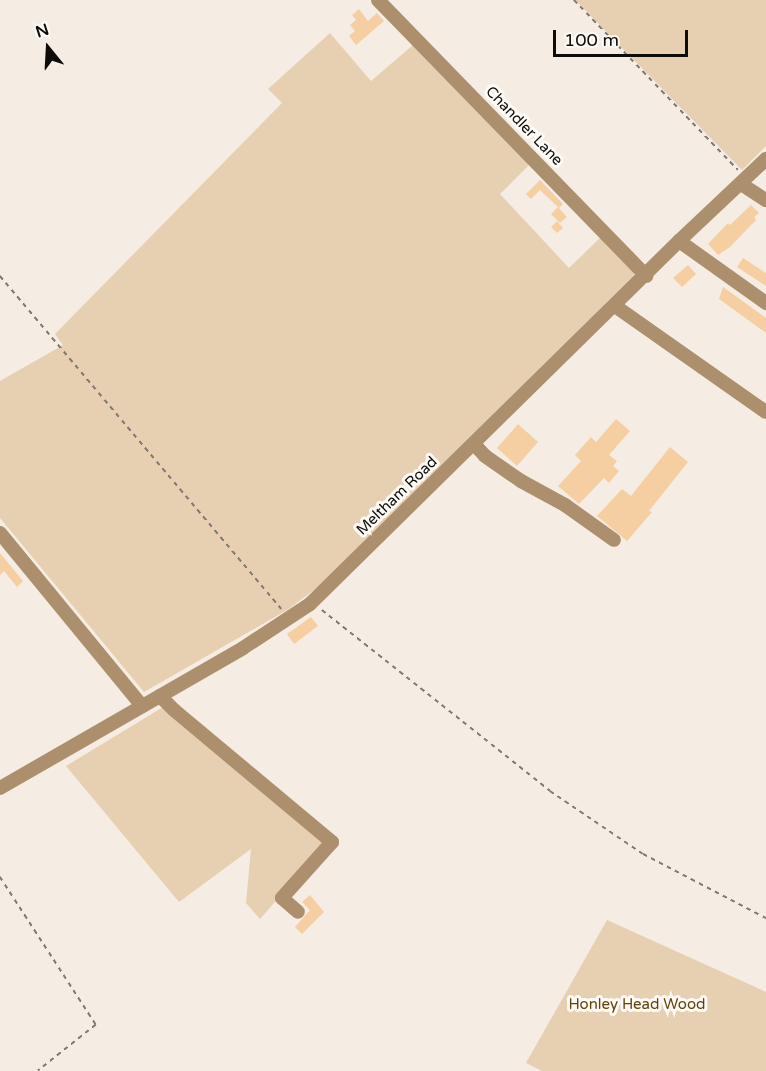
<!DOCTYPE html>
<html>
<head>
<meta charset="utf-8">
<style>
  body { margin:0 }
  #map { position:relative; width:766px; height:1071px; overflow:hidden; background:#f5ece3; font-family:"Varela Round",sans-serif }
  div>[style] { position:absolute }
  .green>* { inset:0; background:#e7cfb2 }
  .building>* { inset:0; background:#f5cfa2 }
  .path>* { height:1.5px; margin-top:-0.75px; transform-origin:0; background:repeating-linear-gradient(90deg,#7d7872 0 4.5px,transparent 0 9px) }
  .minor>* { height:14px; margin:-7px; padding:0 7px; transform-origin:7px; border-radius:7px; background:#ac906d }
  span { translate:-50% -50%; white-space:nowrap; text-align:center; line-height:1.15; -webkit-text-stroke:6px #fefbf7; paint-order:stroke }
  .street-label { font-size:15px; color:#0e0c09 }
  .park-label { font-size:15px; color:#644109 }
  .north { position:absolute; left:18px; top:18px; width:60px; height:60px; -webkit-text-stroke:4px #fefbf7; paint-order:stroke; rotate:342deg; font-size:16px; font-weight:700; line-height:24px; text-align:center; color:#0e0c09 }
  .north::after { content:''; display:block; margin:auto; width:21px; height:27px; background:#0e0c09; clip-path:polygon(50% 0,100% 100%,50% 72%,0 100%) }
  .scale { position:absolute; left:553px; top:30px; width:135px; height:27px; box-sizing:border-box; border:3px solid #0e0c09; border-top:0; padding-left:8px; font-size:18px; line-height:21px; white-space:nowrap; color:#0e0c09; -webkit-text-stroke:4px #fefbf7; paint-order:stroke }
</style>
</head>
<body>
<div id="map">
  <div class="green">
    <i style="clip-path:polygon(575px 0,766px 0,766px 146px,742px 170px)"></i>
    <i style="clip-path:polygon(330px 33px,371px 81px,413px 45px,532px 162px,500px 194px,569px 268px,604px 234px,639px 270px,321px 585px,287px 610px,144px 692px,0 518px,0 381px,63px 345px,55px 334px,282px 103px,268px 89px)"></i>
    <i style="clip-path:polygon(173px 701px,333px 836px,260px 919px,246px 903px,251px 849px,179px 902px,66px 766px)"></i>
    <i style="clip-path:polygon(607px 920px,766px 992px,766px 1071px,542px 1071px,526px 1063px)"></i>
  </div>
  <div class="building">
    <i style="clip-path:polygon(359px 9px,368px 21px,377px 13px,384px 21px,356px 45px,349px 36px,355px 31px,350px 25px,356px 20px,352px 15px)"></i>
    <i style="clip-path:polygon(540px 180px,563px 204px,559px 208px,540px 190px,531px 199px,526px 194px)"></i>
    <i style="clip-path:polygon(751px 205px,759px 213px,754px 217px,756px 220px,730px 247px,718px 255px,708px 244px,728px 223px,730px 225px)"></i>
    <i style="clip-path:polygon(558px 207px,567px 217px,560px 223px,551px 214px)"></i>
    <i style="clip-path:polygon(557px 221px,563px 228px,557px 233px,551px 227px)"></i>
    <i style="clip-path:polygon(743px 258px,766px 273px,766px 286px,737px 267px)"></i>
    <i style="clip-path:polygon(688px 265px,696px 274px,682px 287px,673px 278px)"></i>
    <i style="clip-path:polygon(723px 287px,766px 318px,766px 333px,719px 299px)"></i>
    <i style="clip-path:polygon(616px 419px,630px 431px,609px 455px,617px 461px,613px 466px,619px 471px,609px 483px,604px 478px,579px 504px,558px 486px,581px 461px,575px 455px,591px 437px,596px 442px)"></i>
    <i style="clip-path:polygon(518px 424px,538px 442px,517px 466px,497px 448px)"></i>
    <i style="clip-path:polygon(670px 447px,688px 462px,649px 511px,652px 512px,627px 541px,597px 516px,622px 489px,631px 496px)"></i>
    <i style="clip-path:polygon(0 553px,23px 581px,17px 587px,4px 571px,0 575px)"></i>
    <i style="clip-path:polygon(311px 617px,318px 626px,294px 644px,287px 634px)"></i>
    <i style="clip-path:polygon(310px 895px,324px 912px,302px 934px,295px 927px,310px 910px,302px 902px)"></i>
  </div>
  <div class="path">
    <i style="left:574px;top:0;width:236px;rotate:46deg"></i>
    <i style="left:0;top:276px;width:436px;rotate:49.8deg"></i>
    <i style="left:322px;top:610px;width:291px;rotate:38.4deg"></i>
    <i style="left:550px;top:791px;width:112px;rotate:34.1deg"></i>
    <i style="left:643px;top:854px;width:139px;rotate:27.5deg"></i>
    <i style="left:0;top:877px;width:176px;rotate:57deg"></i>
    <i style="left:96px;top:1025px;width:74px;rotate:141.6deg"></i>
  </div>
  <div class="minor">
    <i style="left:378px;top:0;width:385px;rotate:45.8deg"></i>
    <i style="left:741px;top:184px;width:30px;rotate:33deg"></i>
    <i style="left:679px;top:241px;width:107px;rotate:35.5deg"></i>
    <i style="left:615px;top:306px;width:184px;rotate:35.1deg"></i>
    <i style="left:474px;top:444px;width:16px;rotate:47deg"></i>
    <i style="left:485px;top:456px;width:44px;rotate:34.8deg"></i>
    <i style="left:521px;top:481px;width:50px;rotate:28.6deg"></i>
    <i style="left:565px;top:505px;width:60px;rotate:35.5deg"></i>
    <i style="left:0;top:533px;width:224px;rotate:50.6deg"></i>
    <i style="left:160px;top:696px;width:20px;rotate:45deg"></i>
    <i style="left:174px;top:710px;width:206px;rotate:39.9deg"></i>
    <i style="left:332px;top:842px;width:75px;rotate:131.8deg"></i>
    <i style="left:282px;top:898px;width:21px;rotate:41deg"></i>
    <i style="left:0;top:788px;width:280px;rotate:-29.9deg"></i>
    <i style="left:243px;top:648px;width:80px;rotate:-33.3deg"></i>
    <i style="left:310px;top:604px;width:518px;rotate:-44.53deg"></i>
    <i style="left:679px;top:241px;width:120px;rotate:-43.3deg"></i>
  </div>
  <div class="street-label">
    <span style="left:524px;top:126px;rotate:46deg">Chandler Lane</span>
    <span style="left:397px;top:496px;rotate:-44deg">Meltham Road</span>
  </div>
  <div class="park-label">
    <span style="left:637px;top:1005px">Honley Head Wood</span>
  </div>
  <div class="north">N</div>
  <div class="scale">100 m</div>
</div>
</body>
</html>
